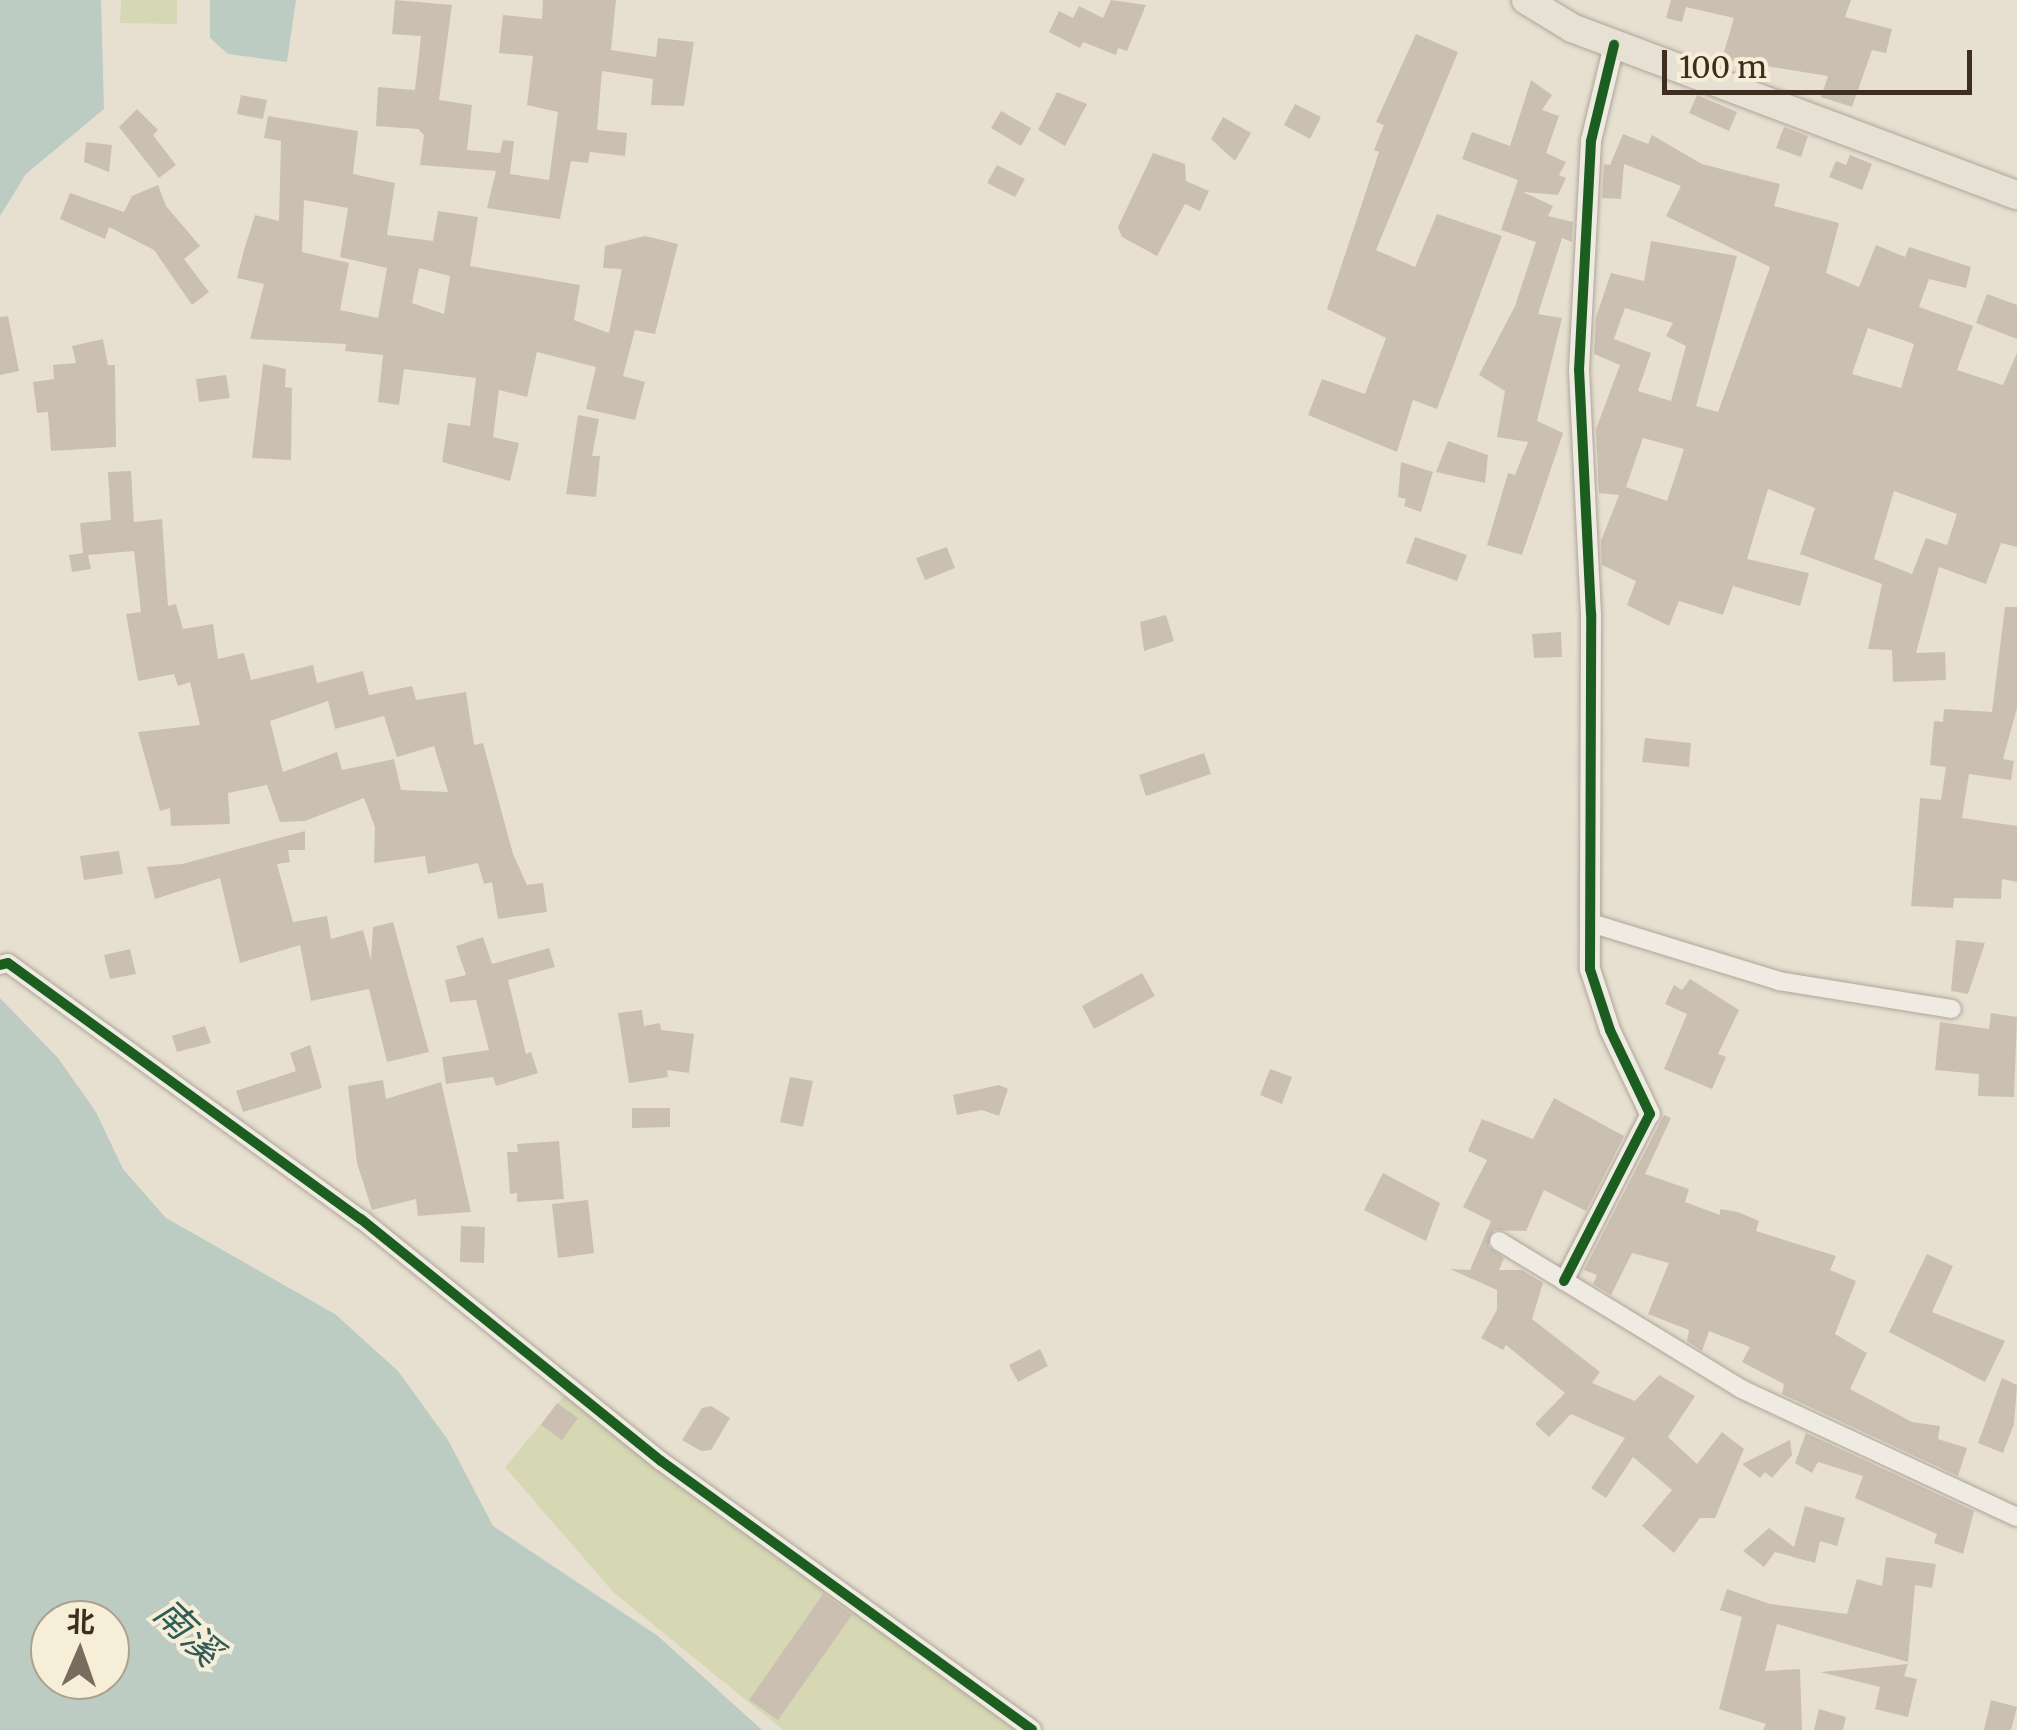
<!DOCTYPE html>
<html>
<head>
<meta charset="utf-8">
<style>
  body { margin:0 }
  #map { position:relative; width:2017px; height:1730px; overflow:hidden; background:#e7e0d1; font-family:Merriweather,"Noto Sans SC",serif }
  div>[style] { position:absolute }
  .green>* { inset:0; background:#d6d7b3 }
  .water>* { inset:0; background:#bcccc2 }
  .building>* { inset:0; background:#cbbfb2 }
  .roads { filter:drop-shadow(0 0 2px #ada599) drop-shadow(0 0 2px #ada599) }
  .minor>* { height:18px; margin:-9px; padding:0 9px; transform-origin:9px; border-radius:9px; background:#efebe3 }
  .tertiary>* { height:20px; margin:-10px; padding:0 10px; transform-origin:10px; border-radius:10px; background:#efebe3 }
  .primary>* { height:28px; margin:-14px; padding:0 14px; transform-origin:14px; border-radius:14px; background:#e6e1d4 }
  .cycleway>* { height:10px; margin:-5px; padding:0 5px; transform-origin:5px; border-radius:5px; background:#1b5e20 }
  span { translate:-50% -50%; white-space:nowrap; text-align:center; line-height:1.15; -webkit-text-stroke:8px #f7eed8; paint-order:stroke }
  .water-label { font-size:38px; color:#2f5d5a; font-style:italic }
  .north { position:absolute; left:30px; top:1600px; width:100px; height:100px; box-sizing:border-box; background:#f7eed8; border:2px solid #ada18e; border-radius:50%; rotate:2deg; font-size:28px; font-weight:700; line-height:40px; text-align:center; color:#3d2e20 }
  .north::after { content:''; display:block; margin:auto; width:35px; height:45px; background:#786c5e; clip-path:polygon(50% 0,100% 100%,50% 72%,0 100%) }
  .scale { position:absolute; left:1662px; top:50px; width:310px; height:45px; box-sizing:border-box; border:5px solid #3d2e20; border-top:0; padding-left:12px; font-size:30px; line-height:35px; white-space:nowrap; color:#3d2e20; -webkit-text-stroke:8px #f7eed8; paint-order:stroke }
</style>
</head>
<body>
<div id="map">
  <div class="green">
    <i style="clip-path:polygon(121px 0,177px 0,177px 24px,120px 23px)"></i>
    <i style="clip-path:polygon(565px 1395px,1019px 1730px,783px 1730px,613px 1592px,505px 1467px)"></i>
  </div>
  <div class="water">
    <i style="clip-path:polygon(0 0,101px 0,104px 109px,26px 174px,0 216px)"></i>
    <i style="clip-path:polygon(210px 0,296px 0,287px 62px,228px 54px,210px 38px)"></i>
    <i style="clip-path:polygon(evenodd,0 998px,58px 1058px,96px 1112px,123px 1169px,166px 1218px,335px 1314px,398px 1371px,448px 1440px,493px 1526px,658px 1636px,762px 1730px,0 1730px,0 998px,50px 1620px,110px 1620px,110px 1680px,50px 1680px,50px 1620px)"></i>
  </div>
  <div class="building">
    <i style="clip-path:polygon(395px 0,452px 5px,439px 100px,472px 105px,467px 150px,500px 153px,503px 140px,514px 141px,510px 174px,549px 180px,558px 112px,527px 105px,533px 56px,499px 53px,503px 15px,542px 19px,543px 0,616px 0,611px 50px,656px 57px,658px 38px,694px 42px,684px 106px,651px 105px,653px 79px,602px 71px,597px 130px,627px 133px,625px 156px,590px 152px,588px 163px,571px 161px,560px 219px,487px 208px,496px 171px,420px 165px,424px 135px,418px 129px,376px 126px,378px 87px,415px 90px,421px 36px,392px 34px)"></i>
    <i style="clip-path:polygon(1111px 0,1146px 5px,1127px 51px,1118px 48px,1116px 55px,1083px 42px,1080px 48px,1049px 32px,1059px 11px,1073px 18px,1079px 6px,1103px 18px)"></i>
    <i style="clip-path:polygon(1671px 0,1851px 0,1845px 17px,1892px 29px,1886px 53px,1872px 50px,1852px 107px,1821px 97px,1828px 76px,1722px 59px,1734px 18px,1686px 7px,1682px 22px,1666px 18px)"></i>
    <i style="clip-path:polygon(1416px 34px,1458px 52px,1376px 250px,1415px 267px,1437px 214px,1502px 236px,1437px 409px,1413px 400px,1397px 452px,1308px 415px,1322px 379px,1365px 394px,1386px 338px,1327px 309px,1379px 152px,1374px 150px,1384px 125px,1376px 122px)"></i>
    <i style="clip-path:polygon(1531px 80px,1552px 95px,1542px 110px,1559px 116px,1546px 153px,1566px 162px,1559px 175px,1566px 178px,1558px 195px,1523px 192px,1553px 206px,1548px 216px,1573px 222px,1572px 242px,1562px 238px,1538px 314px,1562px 318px,1537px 421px,1563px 433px,1522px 555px,1487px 545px,1508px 473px,1515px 475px,1528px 442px,1497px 437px,1505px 391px,1479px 375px,1515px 306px,1536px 242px,1501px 230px,1518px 180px,1462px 159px,1472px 132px,1510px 146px)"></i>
    <i style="clip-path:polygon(1057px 92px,1087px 104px,1065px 146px,1038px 130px)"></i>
    <i style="clip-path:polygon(241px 95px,267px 100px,263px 119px,237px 114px)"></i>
    <i style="clip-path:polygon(1697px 95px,1737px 112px,1729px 131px,1689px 113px)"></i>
    <i style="clip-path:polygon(1295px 104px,1321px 117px,1310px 139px,1284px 125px)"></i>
    <i style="clip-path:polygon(137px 109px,158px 130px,153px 135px,176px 165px,159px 178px,119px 127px)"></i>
    <i style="clip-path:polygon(1001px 111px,1031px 128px,1021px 146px,991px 128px)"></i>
    <i style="clip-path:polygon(evenodd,268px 116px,358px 131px,353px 174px,395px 183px,387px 235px,433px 241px,438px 211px,478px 217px,470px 266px,580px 285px,574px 320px,609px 333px,622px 269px,603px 268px,605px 246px,645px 236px,678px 244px,655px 334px,635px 330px,623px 376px,645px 382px,635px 420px,586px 409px,596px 367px,537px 352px,527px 397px,499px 390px,493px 437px,519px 443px,510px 481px,442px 462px,448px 423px,470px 426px,476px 378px,404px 369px,399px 405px,378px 402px,383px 355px,345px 351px,346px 344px,250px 339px,264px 284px,237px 278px,244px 250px,255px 215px,279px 221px,281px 141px,264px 138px,268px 116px,304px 200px,348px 208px,340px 257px,387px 268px,378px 318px,340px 310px,349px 263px,302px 252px,304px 200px,268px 116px,419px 268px,450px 276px,444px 314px,412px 303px,419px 268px)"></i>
    <i style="clip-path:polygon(1223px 117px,1251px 133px,1235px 161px,1211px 139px)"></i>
    <i style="clip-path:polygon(1784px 127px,1808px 136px,1801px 157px,1776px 148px)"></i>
    <i style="clip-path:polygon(evenodd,1623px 134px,1648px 144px,1652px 135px,1702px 164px,1780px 184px,1774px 206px,1839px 223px,1826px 273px,1859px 287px,1876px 245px,1905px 257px,1909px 247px,1971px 267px,1966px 288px,1929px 279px,1919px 307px,1973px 326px,1957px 370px,2003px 385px,2017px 353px,2017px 547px,2001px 543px,1986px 584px,1939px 567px,1916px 653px,1945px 652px,1946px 680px,1893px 682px,1892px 650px,1868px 649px,1882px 584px,1800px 554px,1815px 508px,1768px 489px,1747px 559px,1809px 573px,1800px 606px,1733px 586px,1723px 615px,1679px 601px,1669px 626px,1627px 605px,1636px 581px,1602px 565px,1601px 541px,1619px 495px,1599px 493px,1596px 429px,1620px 365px,1594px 354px,1596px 317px,1611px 273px,1644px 281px,1651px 241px,1737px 256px,1696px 406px,1718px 412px,1770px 267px,1666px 216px,1681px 186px,1624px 164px,1621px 199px,1602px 198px,1604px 164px,1610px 165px,1623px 134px,1625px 308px,1673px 323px,1666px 336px,1686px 346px,1671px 401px,1638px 391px,1651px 353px,1614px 339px,1625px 308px,1623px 134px,1868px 328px,1914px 344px,1901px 388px,1852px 374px,1868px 328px,1623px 134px,1643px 438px,1684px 449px,1667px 501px,1626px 487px,1643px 438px,1623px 134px,1894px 491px,1957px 514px,1947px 545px,1926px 538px,1912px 574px,1874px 559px,1894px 491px)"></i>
    <i style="clip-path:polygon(86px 142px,112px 145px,109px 172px,84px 162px)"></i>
    <i style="clip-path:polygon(1153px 153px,1185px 164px,1186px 181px,1209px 191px,1200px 211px,1185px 204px,1157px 256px,1122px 237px,1118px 227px)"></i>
    <i style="clip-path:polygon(1850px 155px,1872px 164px,1862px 190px,1829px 177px,1836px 161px,1846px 165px)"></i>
    <i style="clip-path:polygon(997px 165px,1025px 179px,1015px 197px,987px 183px)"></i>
    <i style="clip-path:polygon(158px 185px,166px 206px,200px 246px,184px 259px,209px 292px,192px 305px,154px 250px,109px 227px,105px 239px,60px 219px,70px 193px,124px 212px,132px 196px)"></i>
    <i style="clip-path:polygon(1987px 294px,2017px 305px,2017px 339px,1976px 323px)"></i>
    <i style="clip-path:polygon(8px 316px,19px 371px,0 375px,0 317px)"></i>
    <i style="clip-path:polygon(103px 339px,108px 365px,115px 365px,116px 447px,51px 451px,48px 412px,37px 413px,33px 382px,54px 379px,53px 365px,76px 363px,72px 346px)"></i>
    <i style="clip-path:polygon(263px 364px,286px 369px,285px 387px,292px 388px,291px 460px,252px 458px)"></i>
    <i style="clip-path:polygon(226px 375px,230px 398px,199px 402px,196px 379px)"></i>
    <i style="clip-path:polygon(578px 415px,599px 419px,592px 456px,600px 456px,596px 497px,566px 494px)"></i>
    <i style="clip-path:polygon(1448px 441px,1488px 455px,1485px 483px,1436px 472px)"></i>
    <i style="clip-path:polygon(1401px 462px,1433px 472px,1421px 512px,1404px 506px,1406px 499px,1398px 497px)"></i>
    <i style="clip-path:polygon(evenodd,131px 471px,134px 522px,162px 519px,168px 606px,176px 604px,183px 629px,213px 624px,218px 659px,244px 653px,251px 680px,313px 665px,317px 683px,363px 671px,369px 695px,412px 686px,416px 700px,466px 692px,474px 745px,483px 743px,513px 854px,527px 885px,543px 883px,547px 912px,498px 919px,492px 882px,484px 884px,478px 863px,428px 874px,425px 856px,374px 863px,375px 827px,364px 798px,305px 821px,280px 822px,267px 785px,228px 793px,230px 824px,171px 826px,170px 808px,160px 811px,138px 732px,200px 725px,190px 682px,178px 686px,174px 674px,138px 681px,126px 614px,141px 612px,134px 551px,88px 555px,91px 569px,72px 572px,69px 555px,83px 553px,80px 523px,111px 520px,108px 472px,131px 471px,328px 701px,335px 729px,384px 716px,397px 757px,434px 746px,448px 792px,401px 790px,394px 759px,342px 770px,337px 752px,283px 772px,270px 721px,328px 701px)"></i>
    <i style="clip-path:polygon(1415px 537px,1467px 555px,1457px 581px,1406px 563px)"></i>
    <i style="clip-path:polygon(947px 547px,955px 568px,925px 580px,916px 558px)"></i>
    <i style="clip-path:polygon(2005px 607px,2017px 607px,2017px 708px,2003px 759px,2014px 761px,2011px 780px,1969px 774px,1962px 818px,2017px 826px,2017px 882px,2002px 879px,2001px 899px,1954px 898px,1953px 908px,1911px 906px,1920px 798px,1941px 800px,1946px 767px,1930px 765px,1934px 721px,1943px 722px,1944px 709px,1992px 712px)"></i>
    <i style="clip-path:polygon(1166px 615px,1174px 641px,1144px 651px,1140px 622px)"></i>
    <i style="clip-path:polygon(1561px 632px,1562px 657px,1534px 658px,1532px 634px)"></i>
    <i style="clip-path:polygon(1645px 738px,1691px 743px,1689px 767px,1642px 762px)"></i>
    <i style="clip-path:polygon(1204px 753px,1211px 774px,1146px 796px,1139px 775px)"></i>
    <i style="clip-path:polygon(305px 831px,305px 850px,288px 850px,290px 862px,277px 864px,293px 922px,327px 916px,331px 939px,363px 930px,371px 960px,373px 927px,393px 922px,429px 1052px,387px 1062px,369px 989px,311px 1001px,300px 945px,240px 963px,220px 878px,155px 899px,147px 867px,182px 864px)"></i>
    <i style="clip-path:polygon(119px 851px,123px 874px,84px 880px,80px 856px)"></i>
    <i style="clip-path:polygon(483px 937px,492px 964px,549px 948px,555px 967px,508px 980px,526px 1054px,531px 1052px,538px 1073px,496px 1086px,493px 1077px,446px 1084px,442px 1057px,489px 1050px,476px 1000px,450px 1002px,445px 980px,466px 975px,456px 946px)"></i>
    <i style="clip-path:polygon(1956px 940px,1985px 943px,1968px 994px,1951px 991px)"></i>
    <i style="clip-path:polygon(130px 949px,136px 974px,110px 979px,104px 955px)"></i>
    <i style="clip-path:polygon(1142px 973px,1155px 996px,1094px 1029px,1082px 1006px)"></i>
    <i style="clip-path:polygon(1690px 979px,1739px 1010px,1718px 1054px,1726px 1057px,1712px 1089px,1664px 1069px,1687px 1014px,1665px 1004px,1674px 985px,1682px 990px)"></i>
    <i style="clip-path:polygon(642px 1010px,644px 1026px,660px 1023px,661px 1030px,694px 1034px,689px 1073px,667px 1070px,668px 1077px,629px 1083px,618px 1013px)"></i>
    <i style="clip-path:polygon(1991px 1013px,2017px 1017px,2014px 1097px,1978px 1096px,1979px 1074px,1935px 1070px,1940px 1022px,1989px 1029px)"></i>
    <i style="clip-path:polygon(205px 1026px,211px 1043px,177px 1052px,172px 1036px)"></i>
    <i style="clip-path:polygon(310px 1045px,322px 1088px,243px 1112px,236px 1091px,296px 1071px,290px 1053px)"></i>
    <i style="clip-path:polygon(1270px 1069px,1292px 1077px,1282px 1104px,1260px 1095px)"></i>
    <i style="clip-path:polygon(790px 1077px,813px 1081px,803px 1127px,780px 1122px)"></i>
    <i style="clip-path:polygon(383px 1080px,386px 1099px,441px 1082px,471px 1212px,418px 1216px,416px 1199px,372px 1210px,357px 1163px,348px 1086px)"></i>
    <i style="clip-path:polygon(999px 1085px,1008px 1089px,999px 1116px,982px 1110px,957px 1115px,953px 1095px)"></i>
    <i style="clip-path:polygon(1554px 1098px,1624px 1136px,1586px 1211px,1544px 1190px,1526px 1231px,1494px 1230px,1488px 1246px,1504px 1258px,1499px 1270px,1522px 1270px,1543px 1283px,1532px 1319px,1600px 1372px,1592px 1383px,1635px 1401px,1659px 1375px,1695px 1396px,1668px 1437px,1697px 1464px,1722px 1432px,1744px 1449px,1715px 1518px,1700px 1518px,1674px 1553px,1642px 1526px,1672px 1490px,1633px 1457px,1606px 1498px,1591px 1488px,1625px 1438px,1571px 1414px,1549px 1437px,1535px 1424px,1565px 1393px,1506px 1345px,1503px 1350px,1481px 1338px,1497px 1310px,1497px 1290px,1450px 1269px,1470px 1270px,1491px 1221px,1463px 1207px,1487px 1160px,1468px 1151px,1482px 1119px,1533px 1139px)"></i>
    <i style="clip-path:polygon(632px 1108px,670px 1108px,670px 1127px,632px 1128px)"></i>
    <i style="clip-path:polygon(1664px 1115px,1671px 1118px,1645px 1174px,1689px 1189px,1685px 1202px,1720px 1215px,1720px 1209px,1738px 1212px,1759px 1221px,1756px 1231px,1836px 1256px,1830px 1270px,1856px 1281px,1835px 1334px,1867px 1353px,1850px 1389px,1912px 1422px,1940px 1426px,1938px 1439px,1967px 1448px,1958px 1476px,1782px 1394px,1784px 1384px,1742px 1362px,1750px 1347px,1709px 1331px,1702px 1351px,1687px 1341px,1689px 1330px,1648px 1314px,1669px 1263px,1632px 1253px,1611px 1295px,1593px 1284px,1597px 1275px,1584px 1270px)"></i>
    <i style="clip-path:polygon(559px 1141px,564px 1199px,517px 1202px,517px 1193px,510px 1194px,507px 1152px,518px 1152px,517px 1144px)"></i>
    <i style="clip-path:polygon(1383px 1173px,1440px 1203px,1426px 1241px,1364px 1210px)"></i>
    <i style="clip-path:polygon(588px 1200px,594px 1253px,558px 1258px,552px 1204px)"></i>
    <i style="clip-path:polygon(461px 1226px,485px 1227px,484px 1263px,460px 1262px)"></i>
    <i style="clip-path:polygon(1927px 1254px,1953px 1266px,1932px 1312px,2005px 1341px,1985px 1382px,1889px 1332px)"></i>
    <i style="clip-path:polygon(1040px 1349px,1048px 1366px,1018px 1382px,1009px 1365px)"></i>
    <i style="clip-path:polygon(2002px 1378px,2017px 1385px,2014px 1424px,2003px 1453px,1978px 1443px)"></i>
    <i style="clip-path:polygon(557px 1403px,578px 1418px,562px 1440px,541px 1425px)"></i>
    <i style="clip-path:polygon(711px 1406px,730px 1418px,711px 1450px,701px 1451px,682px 1440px,702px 1408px)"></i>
    <i style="clip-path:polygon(1806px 1433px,1974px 1511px,1963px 1554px,1934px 1543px,1937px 1534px,1855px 1498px,1863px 1476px,1818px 1462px,1812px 1473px,1795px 1463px)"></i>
    <i style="clip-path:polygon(1790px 1440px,1792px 1455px,1772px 1478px,1765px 1472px,1760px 1478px,1742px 1464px)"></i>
    <i style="clip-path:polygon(1805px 1506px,1845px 1518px,1837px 1546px,1820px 1541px,1815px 1563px,1775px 1552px,1764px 1567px,1743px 1551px,1769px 1528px,1794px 1547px)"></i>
    <i style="clip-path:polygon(1886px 1557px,1936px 1564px,1932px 1588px,1915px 1585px,1908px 1662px,1777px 1624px,1765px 1671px,1800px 1669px,1802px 1730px,1763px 1730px,1766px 1724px,1719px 1709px,1742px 1617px,1720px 1610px,1727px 1589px,1770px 1604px,1847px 1614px,1857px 1579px,1882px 1586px)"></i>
    <i style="clip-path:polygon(823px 1594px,852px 1615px,778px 1720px,749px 1700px)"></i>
    <i style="clip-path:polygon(1908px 1664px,1904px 1676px,1917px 1679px,1908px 1717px,1875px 1709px,1880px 1687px,1820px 1672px)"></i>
    <i style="clip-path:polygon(1991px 1700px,2017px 1707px,2011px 1730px,1984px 1730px)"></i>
    <i style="clip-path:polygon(1819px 1709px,1846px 1717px,1843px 1730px,1814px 1730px)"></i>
  </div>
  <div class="roads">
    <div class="minor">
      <i style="left:1591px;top:923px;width:197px;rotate:17.1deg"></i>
      <i style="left:1779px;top:981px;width:175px;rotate:9.2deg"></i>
      <i style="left:0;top:965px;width:8px;rotate:-14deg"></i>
      <i style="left:8px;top:963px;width:436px;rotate:36deg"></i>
      <i style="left:361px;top:1219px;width:385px;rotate:38.9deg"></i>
      <i style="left:661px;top:1461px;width:458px;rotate:35.9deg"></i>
      <i style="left:1499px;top:1241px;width:284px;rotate:31.4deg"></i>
      <i style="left:1741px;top:1389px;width:304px;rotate:24.9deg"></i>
      <i style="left:1564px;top:1281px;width:188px;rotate:-62.8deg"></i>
    </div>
    <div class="tertiary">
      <i style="left:1614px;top:45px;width:99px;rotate:103.5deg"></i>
      <i style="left:1591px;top:141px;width:229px;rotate:93deg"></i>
      <i style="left:1579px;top:370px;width:244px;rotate:87.2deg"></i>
      <i style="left:1591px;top:614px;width:355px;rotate:90.2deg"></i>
      <i style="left:1590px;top:969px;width:64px;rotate:71.8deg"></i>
      <i style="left:1610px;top:1030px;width:93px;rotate:64.5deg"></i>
    </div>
    <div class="primary">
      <i style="left:1526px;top:0;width:54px;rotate:31.3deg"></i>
      <i style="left:1572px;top:28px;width:475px;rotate:20.6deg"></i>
    </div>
  </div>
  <div class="cycleway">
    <i style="left:0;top:965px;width:8px;rotate:-14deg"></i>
    <i style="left:8px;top:963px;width:436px;rotate:36deg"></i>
    <i style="left:361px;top:1219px;width:385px;rotate:38.9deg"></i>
    <i style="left:661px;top:1461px;width:458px;rotate:35.9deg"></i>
    <i style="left:1564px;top:1281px;width:188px;rotate:-62.8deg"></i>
    <i style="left:1650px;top:1114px;width:93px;rotate:-115.5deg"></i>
    <i style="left:1610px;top:1030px;width:64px;rotate:-108.2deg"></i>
    <i style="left:1590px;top:969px;width:355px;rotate:-89.8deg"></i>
    <i style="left:1591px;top:614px;width:244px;rotate:-92.8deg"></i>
    <i style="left:1579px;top:370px;width:229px;rotate:-87deg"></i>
    <i style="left:1591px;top:141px;width:99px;rotate:-76.5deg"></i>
  </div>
  <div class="water-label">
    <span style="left:188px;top:1632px;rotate:44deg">南溪</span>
  </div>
  <div class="north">北</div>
  <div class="scale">100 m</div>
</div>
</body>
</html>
